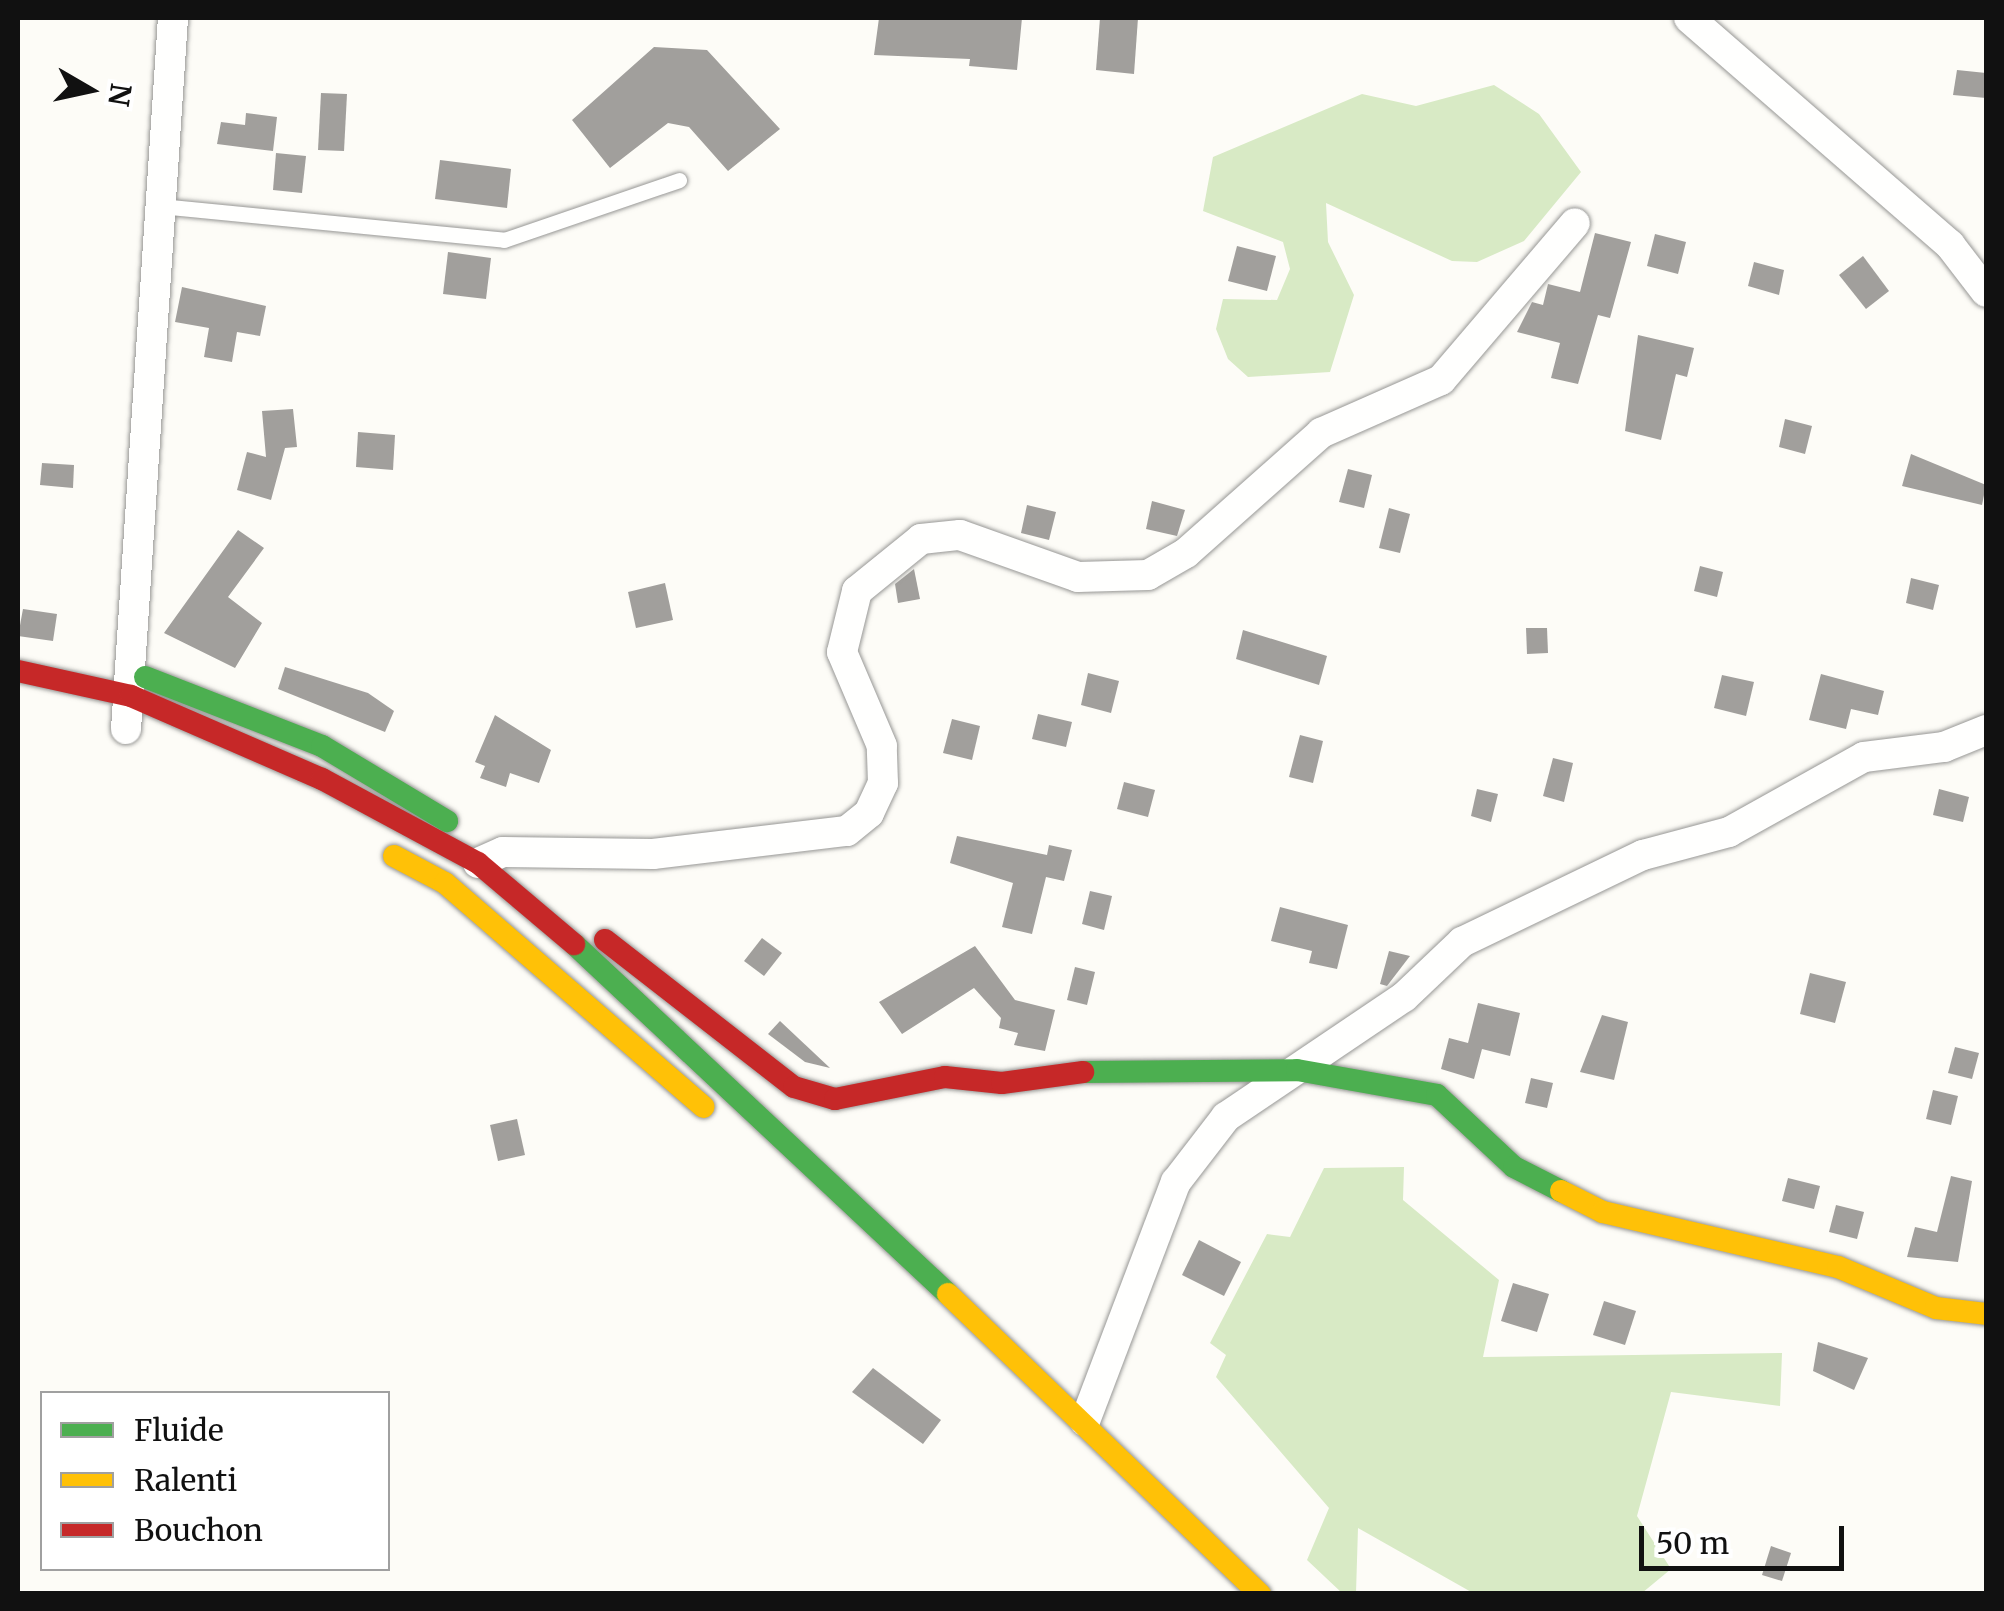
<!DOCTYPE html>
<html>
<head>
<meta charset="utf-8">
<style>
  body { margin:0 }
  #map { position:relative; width:2004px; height:1611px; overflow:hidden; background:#fdfcf7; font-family:Merriweather,serif }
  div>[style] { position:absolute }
  .forest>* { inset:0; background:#d8eac5 }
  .building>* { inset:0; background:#a19f9c }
  .roads { filter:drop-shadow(0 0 2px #979795) drop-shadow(0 0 2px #979795) }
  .lane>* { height:15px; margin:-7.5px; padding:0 7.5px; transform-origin:7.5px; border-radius:7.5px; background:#fffffe }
  .street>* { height:30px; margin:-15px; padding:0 15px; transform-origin:15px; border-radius:15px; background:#fffffe }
  .fast>* { height:22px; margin:-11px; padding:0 11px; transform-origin:11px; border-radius:11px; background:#4caf50 }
  .slow>* { height:22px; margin:-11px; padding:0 11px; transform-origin:11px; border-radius:11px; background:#ffc107 }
  .jam>* { height:22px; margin:-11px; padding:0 11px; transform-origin:11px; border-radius:11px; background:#c62828 }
  span { translate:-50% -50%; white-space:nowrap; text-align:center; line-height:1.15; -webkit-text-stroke:10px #fff; paint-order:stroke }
  .frame { position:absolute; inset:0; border:20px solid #111; pointer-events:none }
  .legend { position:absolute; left:40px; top:1391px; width:350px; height:180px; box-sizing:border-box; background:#fff; border:2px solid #a0a0a0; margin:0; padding:12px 18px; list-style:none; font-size:30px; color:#111 }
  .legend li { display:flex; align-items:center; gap:20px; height:50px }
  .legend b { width:50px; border:2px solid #a0a0a0 }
  .north { position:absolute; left:40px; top:40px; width:100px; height:100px; -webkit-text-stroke:8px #fff; paint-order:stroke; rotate:99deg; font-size:28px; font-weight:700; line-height:40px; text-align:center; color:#111 }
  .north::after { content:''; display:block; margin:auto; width:35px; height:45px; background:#111; clip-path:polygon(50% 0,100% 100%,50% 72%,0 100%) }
  .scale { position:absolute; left:1639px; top:1526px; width:205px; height:45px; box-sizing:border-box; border:5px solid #111; border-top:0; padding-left:12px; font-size:30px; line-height:35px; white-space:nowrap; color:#111; -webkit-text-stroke:8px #fff; paint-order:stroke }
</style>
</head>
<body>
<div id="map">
  <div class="forest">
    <i style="clip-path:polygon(1494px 85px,1539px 114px,1581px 172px,1524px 241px,1477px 262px,1452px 261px,1326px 203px,1328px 242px,1354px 295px,1330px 372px,1248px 377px,1228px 359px,1216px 329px,1223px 299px,1277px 300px,1290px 269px,1283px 242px,1203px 211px,1213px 157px,1362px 94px,1416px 106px)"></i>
    <i style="clip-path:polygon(1404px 1167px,1403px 1200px,1499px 1280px,1483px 1357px,1782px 1353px,1780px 1406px,1671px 1392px,1637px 1516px,1671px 1569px,1642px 1593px,1473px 1593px,1358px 1528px,1356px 1593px,1342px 1593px,1307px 1560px,1329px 1508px,1216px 1377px,1226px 1355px,1210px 1343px,1267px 1234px,1290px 1237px,1324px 1168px)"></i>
  </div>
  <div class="building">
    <i style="clip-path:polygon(879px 18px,1022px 18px,1017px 70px,969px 66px,970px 59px,874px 55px)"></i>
    <i style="clip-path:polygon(1100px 18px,1138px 18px,1134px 74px,1096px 70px)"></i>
    <i style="clip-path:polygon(654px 47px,707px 50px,780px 129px,728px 171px,689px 127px,668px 123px,610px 168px,572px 120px)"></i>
    <i style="clip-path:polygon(1957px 70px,1986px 73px,1986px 98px,1953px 95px)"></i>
    <i style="clip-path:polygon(321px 93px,347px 94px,344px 151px,318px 150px)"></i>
    <i style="clip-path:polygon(246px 113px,277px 117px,273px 151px,217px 144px,221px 122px,245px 125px)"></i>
    <i style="clip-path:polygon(276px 153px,306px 156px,302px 193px,273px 190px)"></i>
    <i style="clip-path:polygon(440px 160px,511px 169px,507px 208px,435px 199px)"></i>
    <i style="clip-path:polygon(1595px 233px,1631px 242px,1610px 318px,1598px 315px,1578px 384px,1551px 378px,1560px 343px,1517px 332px,1532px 302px,1543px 305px,1548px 284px,1580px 292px)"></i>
    <i style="clip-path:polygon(1655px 234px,1686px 242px,1678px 274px,1647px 266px)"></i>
    <i style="clip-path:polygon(1237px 246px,1276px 256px,1267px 291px,1228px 281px)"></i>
    <i style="clip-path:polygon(448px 252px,491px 258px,486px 299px,443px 294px)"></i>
    <i style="clip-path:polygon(1863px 256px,1889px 291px,1866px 309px,1839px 275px)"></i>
    <i style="clip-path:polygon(1754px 262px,1784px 270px,1779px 295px,1748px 286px)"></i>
    <i style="clip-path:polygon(182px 287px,266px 306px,260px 336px,237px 332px,232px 362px,204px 357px,209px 328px,175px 322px)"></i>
    <i style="clip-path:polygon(1638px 335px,1694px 348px,1687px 377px,1676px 374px,1661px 440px,1625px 431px)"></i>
    <i style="clip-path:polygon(293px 409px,297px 447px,285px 448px,271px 500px,237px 490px,247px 452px,266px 457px,262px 411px)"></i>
    <i style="clip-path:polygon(1785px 419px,1812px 426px,1805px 454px,1779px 447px)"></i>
    <i style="clip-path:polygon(358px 432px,395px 435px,393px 470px,356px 467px)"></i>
    <i style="clip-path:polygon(1911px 454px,1986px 485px,1982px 505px,1902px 486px)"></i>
    <i style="clip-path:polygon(42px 463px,74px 465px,73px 488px,40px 485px)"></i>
    <i style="clip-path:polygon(1348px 469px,1372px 475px,1364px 508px,1339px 502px)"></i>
    <i style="clip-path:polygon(1152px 501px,1185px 510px,1177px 536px,1146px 529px)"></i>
    <i style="clip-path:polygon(1027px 505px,1056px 512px,1049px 540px,1021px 533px)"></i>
    <i style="clip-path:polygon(1389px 508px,1410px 514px,1400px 553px,1379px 548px)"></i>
    <i style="clip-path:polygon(238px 530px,264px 548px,228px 597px,262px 623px,235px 668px,164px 633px)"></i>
    <i style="clip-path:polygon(1700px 566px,1723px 572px,1717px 597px,1694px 591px)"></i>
    <i style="clip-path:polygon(914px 569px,920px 599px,898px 603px,895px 584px)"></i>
    <i style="clip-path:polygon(1911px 578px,1939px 585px,1933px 610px,1906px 603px)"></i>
    <i style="clip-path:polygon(665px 583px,673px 620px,636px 628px,628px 592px)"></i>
    <i style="clip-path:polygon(23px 609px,57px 614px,53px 641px,18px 636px)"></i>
    <i style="clip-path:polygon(1526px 628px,1547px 628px,1548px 653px,1527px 654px)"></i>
    <i style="clip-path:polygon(1243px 630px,1327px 656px,1319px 685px,1236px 659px)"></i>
    <i style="clip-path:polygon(285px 667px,368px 693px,394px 711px,385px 732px,278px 689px)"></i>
    <i style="clip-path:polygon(1088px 673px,1119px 681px,1111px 713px,1081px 705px)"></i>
    <i style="clip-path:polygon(1821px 674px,1884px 691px,1878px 715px,1851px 709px,1846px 729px,1809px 720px)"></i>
    <i style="clip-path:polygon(1722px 675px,1754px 682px,1746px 716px,1714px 708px)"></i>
    <i style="clip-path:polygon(1038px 714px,1072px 722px,1066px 747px,1032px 739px)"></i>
    <i style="clip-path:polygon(495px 715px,551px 750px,539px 783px,510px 773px,506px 787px,480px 778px,485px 766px,475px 762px)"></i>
    <i style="clip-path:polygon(952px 719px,980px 726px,972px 760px,943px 753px)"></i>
    <i style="clip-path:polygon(1300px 735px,1323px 741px,1313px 783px,1289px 777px)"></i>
    <i style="clip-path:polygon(1553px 758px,1573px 763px,1564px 802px,1543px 796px)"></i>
    <i style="clip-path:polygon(1124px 782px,1155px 790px,1148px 817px,1117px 809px)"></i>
    <i style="clip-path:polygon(1477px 789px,1498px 794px,1491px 822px,1471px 816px)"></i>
    <i style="clip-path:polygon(1939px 789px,1969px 797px,1963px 822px,1933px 815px)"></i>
    <i style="clip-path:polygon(957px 836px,1047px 855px,1049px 845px,1072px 850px,1064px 881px,1046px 877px,1032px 934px,1002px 927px,1013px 883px,950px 863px)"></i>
    <i style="clip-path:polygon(1090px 891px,1112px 896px,1104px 930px,1082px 924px)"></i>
    <i style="clip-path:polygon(1280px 907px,1348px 925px,1337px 969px,1309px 963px,1312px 951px,1271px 941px)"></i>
    <i style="clip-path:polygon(762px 938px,782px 953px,764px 976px,744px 961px)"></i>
    <i style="clip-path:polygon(975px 946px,1015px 1000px,1055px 1010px,1045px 1051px,1014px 1045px,1018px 1033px,999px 1028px,1001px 1018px,974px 988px,902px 1034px,879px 1002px)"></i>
    <i style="clip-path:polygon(1389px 951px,1410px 956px,1387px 986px,1380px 984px)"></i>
    <i style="clip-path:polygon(1075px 967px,1095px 972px,1087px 1005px,1067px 1000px)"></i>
    <i style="clip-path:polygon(1810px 973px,1846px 982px,1835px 1023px,1800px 1014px)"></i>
    <i style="clip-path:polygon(1478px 1003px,1520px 1013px,1510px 1056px,1482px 1049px,1474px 1079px,1441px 1069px,1449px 1038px,1468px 1043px)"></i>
    <i style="clip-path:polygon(1602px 1015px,1628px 1022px,1614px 1080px,1580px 1072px)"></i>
    <i style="clip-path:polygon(780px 1021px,830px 1068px,805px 1062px,768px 1034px)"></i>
    <i style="clip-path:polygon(1955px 1047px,1979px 1053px,1972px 1079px,1948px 1073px)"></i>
    <i style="clip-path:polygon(1531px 1078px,1553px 1083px,1547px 1108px,1525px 1103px)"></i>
    <i style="clip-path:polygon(1933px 1090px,1958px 1096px,1951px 1125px,1926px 1119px)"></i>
    <i style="clip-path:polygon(517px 1119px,525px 1155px,498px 1161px,490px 1125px)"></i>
    <i style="clip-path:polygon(1951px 1176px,1972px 1181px,1958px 1262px,1907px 1257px,1915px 1227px,1937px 1232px)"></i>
    <i style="clip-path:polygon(1788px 1178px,1820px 1186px,1814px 1209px,1782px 1201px)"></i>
    <i style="clip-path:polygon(1836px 1205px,1864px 1212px,1857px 1239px,1829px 1232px)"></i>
    <i style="clip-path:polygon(1199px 1240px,1241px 1262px,1224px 1296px,1182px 1275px)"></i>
    <i style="clip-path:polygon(1513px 1283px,1549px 1294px,1537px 1332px,1501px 1321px)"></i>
    <i style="clip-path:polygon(1604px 1301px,1636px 1311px,1625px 1345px,1593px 1335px)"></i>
    <i style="clip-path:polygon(1818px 1342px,1868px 1358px,1854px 1390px,1813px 1371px)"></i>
    <i style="clip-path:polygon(873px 1368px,941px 1420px,923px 1444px,852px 1392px)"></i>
    <i style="clip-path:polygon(1771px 1546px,1791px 1553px,1782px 1581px,1762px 1575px)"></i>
  </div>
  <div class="roads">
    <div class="lane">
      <i style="left:160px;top:206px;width:346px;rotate:5.6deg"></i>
      <i style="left:504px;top:240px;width:185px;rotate:-18.9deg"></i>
    </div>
    <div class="street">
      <i style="left:1689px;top:18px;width:346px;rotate:41deg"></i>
      <i style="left:1950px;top:245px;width:59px;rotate:52.5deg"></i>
      <i style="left:126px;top:729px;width:713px;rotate:-86.22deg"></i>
      <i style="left:478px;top:863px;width:27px;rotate:-24deg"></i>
      <i style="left:503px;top:852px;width:150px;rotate:0.8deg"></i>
      <i style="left:653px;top:854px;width:195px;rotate:-6.8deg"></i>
      <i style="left:847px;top:831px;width:28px;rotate:-39deg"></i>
      <i style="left:869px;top:813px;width:33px;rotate:-65deg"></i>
      <i style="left:883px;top:783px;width:37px;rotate:-92deg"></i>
      <i style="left:882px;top:746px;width:102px;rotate:-113.1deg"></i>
      <i style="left:842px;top:652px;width:63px;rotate:-76.2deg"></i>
      <i style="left:857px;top:591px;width:82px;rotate:-39.1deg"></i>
      <i style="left:921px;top:539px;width:39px;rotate:-6deg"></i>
      <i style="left:960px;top:535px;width:125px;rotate:19.6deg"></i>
      <i style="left:1078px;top:577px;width:70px;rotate:-1.6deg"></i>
      <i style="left:1148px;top:575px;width:44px;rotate:-30.1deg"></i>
      <i style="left:1186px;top:553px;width:181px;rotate:-41.6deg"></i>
      <i style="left:1321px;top:433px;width:131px;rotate:-23.8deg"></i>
      <i style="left:1441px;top:380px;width:206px;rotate:-49.5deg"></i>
      <i style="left:1085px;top:1421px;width:256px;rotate:-69.2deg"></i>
      <i style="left:1176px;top:1182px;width:82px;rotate:-52.4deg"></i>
      <i style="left:1226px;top:1117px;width:215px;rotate:-34deg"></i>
      <i style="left:1404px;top:997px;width:80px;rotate:-43.5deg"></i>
      <i style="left:1462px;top:942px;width:201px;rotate:-25.7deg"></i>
      <i style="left:1643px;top:855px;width:89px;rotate:-15deg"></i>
      <i style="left:1729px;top:832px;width:154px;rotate:-29.1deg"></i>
      <i style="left:1864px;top:757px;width:81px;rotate:-7.1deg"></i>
      <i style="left:1944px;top:747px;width:45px;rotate:-22deg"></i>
    </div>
    <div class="fast">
      <i style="left:145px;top:677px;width:190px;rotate:21.3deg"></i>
      <i style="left:322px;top:746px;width:146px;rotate:31deg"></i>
      <i style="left:574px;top:944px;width:512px;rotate:43.1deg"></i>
      <i style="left:1083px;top:1072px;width:214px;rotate:-0.5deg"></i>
      <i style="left:1297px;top:1070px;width:142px;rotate:10.1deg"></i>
      <i style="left:1437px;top:1095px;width:105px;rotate:43.1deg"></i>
      <i style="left:1514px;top:1167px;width:53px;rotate:27.1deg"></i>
    </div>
    <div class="slow">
      <i style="left:394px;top:856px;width:58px;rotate:27.9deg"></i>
      <i style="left:445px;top:883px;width:342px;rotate:40.9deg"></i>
      <i style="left:1561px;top:1191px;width:47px;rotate:26.6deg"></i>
      <i style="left:1603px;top:1212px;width:241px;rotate:13.2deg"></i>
      <i style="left:1838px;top:1267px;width:106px;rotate:22.7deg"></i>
      <i style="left:1936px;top:1308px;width:50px;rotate:6.8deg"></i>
      <i style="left:948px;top:1294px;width:433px;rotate:43.9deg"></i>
    </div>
    <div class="jam">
      <i style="left:18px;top:671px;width:116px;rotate:12.5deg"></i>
      <i style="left:131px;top:696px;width:208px;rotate:23.5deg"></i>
      <i style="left:322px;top:779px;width:177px;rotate:28.3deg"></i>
      <i style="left:478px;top:863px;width:126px;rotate:40.2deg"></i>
      <i style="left:605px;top:940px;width:239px;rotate:37.9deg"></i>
      <i style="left:794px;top:1087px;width:43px;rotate:16.3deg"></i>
      <i style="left:835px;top:1099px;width:112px;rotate:-11.3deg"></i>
      <i style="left:945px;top:1077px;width:57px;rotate:6deg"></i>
      <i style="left:1002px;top:1083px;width:82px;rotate:-7.7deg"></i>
    </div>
  </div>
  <div class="frame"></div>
  <ul class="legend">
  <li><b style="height:12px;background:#4caf50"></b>Fluide</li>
  <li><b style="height:12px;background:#ffc107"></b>Ralenti</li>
  <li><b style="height:12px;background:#c62828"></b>Bouchon</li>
  </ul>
  <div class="north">N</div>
  <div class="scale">50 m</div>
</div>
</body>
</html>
